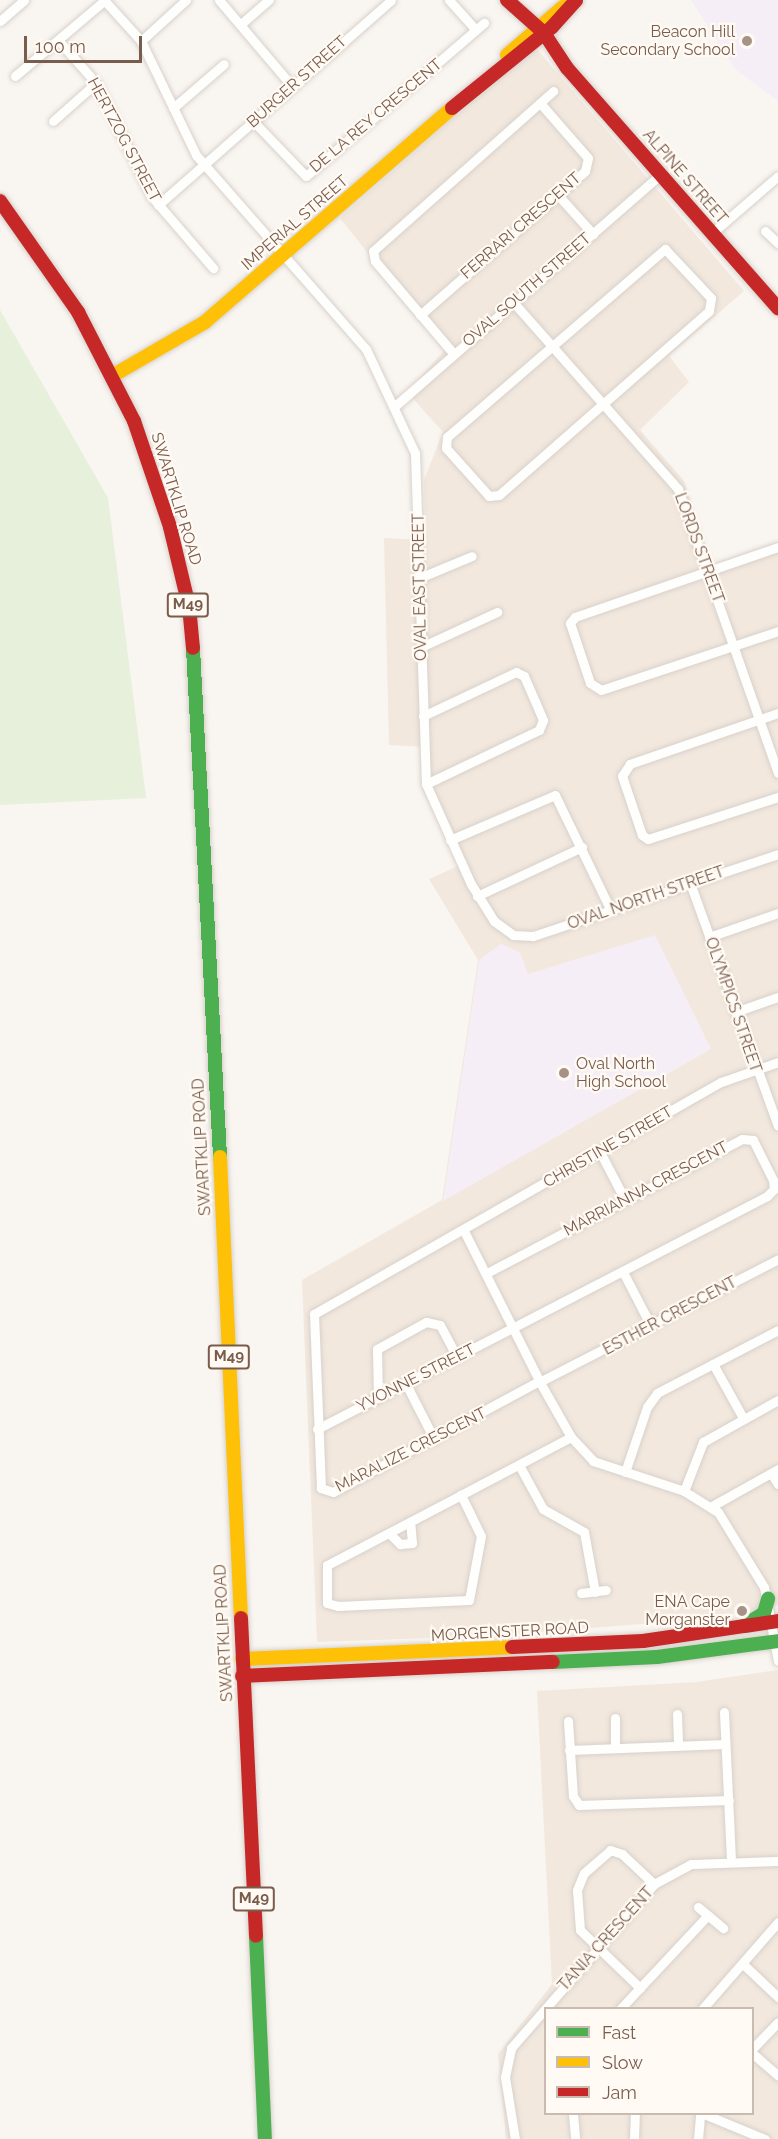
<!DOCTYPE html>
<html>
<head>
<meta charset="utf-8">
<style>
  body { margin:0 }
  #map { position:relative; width:778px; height:2139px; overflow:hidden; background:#f9f5f0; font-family:Raleway,sans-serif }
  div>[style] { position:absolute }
  .residential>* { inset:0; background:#f2e8de }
  .education>* { inset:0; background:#f6eef6 }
  .green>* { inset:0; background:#e7f0db }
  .roads { filter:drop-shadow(0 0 2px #d7d1cb) drop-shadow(0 0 2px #d7d1cb) }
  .street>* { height:9px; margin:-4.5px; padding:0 4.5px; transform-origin:4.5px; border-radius:4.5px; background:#fefefd }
  .fast>* { height:14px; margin:-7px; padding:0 7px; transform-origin:7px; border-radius:7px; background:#4caf50 }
  .slow>* { height:14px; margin:-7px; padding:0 7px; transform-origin:7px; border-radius:7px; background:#ffc107 }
  .jam>* { height:14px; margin:-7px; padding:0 7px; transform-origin:7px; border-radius:7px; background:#c62828 }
  .dots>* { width:16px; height:16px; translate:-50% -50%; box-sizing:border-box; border:3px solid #fffaf3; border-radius:50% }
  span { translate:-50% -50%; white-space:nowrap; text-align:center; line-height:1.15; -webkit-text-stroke:4.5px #fffaf3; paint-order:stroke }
  .shield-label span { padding:2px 4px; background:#fffaf3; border:2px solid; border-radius:4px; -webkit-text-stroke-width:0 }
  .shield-label { font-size:15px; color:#7a5c4d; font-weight:700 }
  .poi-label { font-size:16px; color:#7a5c4d }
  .right { translate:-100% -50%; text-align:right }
  .left { translate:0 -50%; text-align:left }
  .street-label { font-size:16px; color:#7a5c4d }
  .legend { position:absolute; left:544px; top:2007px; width:210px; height:108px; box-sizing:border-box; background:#fffaf3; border:2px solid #cabbb1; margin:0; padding:8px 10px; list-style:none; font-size:18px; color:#7a5c4d }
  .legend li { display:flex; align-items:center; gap:12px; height:30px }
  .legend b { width:30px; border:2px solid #cabbb1 }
  .scale { position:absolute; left:24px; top:36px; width:118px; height:27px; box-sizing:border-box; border:3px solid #7a5c4d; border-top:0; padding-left:8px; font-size:18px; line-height:21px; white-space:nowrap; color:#7a5c4d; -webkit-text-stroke:4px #fffaf3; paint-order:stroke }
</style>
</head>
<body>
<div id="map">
  <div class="residential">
    <i style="clip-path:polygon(535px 47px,744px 291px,669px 356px,689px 382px,640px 430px,684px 481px,712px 565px,778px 542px,778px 1605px,708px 1619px,485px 1636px,317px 1642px,302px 1280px,442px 1200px,478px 960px,429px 879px,465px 863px,431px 793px,428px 747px,389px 745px,384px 538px,425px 540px,424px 480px,443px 432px,407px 392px,445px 350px,340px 218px)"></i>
    <i style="clip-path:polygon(evenodd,778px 1670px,778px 2139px,506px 2139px,498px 2054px,552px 1984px,537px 1691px,697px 1682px,778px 1670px,546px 2008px,752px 2008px,752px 2114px,546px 2114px,546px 2008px)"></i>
  </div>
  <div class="education">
    <i style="clip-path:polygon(691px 0,778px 0,778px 101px,735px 69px)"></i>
    <i style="clip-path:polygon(655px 935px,711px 1049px,443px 1201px,479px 960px,501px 944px,520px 952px,528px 974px)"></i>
  </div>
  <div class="green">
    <i style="clip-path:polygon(0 310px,108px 498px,146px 798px,0 805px)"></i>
  </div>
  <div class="roads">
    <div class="street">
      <i style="left:104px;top:0;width:55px;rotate:47.9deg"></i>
      <i style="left:141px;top:41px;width:127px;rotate:64.2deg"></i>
      <i style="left:196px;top:155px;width:258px;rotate:48.8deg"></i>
      <i style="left:366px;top:349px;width:115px;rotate:64.8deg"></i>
      <i style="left:415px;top:453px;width:331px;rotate:88.1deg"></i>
      <i style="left:426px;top:784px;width:110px;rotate:65.8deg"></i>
      <i style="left:471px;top:884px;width:44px;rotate:58.1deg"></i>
      <i style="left:494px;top:921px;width:24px;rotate:36deg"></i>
      <i style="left:513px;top:935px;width:20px;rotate:3deg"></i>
      <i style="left:533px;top:936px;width:258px;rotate:-18.5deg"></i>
      <i style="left:219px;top:0;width:113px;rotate:49.7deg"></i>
      <i style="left:449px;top:0;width:40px;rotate:48deg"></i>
      <i style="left:0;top:21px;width:32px;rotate:-41deg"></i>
      <i style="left:241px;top:24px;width:37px;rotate:-41deg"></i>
      <i style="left:58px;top:40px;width:57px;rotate:48.5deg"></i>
      <i style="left:96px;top:83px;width:127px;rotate:63.8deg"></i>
      <i style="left:152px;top:197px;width:94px;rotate:49.3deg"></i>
      <i style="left:141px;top:41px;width:61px;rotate:-42.3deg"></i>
      <i style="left:15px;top:76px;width:118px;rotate:-40.2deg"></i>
      <i style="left:173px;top:108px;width:67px;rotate:-40.8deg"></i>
      <i style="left:53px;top:121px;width:57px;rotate:-41.5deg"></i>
      <i style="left:253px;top:121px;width:76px;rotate:46.1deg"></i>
      <i style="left:306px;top:176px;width:235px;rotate:-40.7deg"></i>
      <i style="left:557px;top:194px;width:54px;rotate:48deg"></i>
      <i style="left:158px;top:205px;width:310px;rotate:-41.3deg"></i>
      <i style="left:765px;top:231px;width:18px;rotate:43deg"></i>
      <i style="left:712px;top:233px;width:87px;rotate:-40.8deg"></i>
      <i style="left:665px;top:249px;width:67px;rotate:46.8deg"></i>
      <i style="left:711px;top:298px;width:13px;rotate:99deg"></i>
      <i style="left:709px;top:311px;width:279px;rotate:138.8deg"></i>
      <i style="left:499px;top:495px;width:10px;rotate:174deg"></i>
      <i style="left:489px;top:496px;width:64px;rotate:-131.9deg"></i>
      <i style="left:446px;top:448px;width:11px;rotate:-85deg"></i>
      <i style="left:447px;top:437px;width:288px;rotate:-40.8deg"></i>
      <i style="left:514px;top:303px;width:248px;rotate:48.6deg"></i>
      <i style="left:678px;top:489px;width:301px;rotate:70.6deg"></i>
      <i style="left:420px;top:315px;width:219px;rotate:-41.1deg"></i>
      <i style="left:585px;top:171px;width:13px;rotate:-77deg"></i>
      <i style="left:588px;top:158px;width:73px;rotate:-131.1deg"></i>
      <i style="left:453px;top:353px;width:121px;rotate:-130.3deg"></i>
      <i style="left:375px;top:261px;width:10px;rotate:-101deg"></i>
      <i style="left:373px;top:251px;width:241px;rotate:-41.6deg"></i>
      <i style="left:395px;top:406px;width:352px;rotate:-41.1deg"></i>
      <i style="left:778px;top:547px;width:215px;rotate:161deg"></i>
      <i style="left:575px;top:617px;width:8px;rotate:130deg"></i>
      <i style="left:570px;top:623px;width:63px;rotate:71.6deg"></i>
      <i style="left:590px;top:683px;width:13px;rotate:32deg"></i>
      <i style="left:601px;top:690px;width:187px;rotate:-18.4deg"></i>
      <i style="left:419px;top:578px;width:57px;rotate:-22.5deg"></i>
      <i style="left:421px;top:647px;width:84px;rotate:-24.7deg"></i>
      <i style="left:778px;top:713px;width:157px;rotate:161deg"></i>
      <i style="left:630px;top:764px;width:14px;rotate:124deg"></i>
      <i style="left:622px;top:776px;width:62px;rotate:71.3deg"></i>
      <i style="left:642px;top:835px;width:7px;rotate:34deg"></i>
      <i style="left:648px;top:839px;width:137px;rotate:-17.9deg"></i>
      <i style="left:423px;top:716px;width:103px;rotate:-25.3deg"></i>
      <i style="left:516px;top:672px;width:9px;rotate:27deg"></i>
      <i style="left:524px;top:676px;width:48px;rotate:66.6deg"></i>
      <i style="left:543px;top:720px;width:11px;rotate:112deg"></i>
      <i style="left:539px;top:730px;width:125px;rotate:154.5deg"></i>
      <i style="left:450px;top:840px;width:114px;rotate:-23.2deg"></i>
      <i style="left:555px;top:795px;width:129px;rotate:64.2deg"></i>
      <i style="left:690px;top:883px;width:258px;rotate:70.1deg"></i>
      <i style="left:477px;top:896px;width:116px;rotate:-25deg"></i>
      <i style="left:709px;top:937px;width:73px;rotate:-19.2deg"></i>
      <i style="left:735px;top:1012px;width:46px;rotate:-19.2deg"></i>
      <i style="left:600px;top:1152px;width:54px;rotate:62.5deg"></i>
      <i style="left:464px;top:1231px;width:167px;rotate:63.3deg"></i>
      <i style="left:623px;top:1272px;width:61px;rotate:62.6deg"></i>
      <i style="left:713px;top:1364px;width:62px;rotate:60.9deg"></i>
      <i style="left:545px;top:1379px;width:262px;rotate:-27.2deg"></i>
      <i style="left:539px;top:1381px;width:234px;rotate:151.7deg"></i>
      <i style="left:333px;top:1492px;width:13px;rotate:-162deg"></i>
      <i style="left:321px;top:1488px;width:174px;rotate:-92.3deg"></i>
      <i style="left:314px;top:1314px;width:468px;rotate:-29.7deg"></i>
      <i style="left:721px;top:1082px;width:60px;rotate:-19.3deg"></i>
      <i style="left:406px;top:1384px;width:62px;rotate:63deg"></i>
      <i style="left:542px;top:1386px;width:59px;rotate:60.4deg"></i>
      <i style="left:571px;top:1437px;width:33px;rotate:47deg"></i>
      <i style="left:593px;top:1461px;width:96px;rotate:18.2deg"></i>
      <i style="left:684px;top:1491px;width:40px;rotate:32deg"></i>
      <i style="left:718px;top:1512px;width:88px;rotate:58.5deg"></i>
      <i style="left:764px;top:1587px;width:75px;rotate:79.3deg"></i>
      <i style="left:378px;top:1398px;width:49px;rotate:-91.2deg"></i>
      <i style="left:377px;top:1349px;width:56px;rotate:-28.9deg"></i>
      <i style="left:426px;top:1322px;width:14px;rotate:12deg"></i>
      <i style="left:440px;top:1325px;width:36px;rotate:62deg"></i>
      <i style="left:317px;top:1429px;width:507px;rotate:-27.37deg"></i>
      <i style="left:767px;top:1196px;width:10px;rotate:-45deg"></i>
      <i style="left:774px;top:1189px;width:9px;rotate:-96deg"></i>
      <i style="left:773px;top:1180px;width:45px;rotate:-116.6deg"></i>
      <i style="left:753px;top:1140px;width:11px;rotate:-175deg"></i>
      <i style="left:742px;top:1139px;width:288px;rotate:152.3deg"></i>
      <i style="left:519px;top:1465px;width:50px;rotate:61.4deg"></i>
      <i style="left:543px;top:1509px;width:47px;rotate:29.3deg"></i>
      <i style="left:584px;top:1532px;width:61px;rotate:79.6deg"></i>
      <i style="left:625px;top:1472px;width:69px;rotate:-71.3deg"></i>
      <i style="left:647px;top:1407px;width:17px;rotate:-54deg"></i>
      <i style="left:657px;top:1393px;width:136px;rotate:-27.5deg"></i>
      <i style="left:771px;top:1473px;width:13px;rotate:58deg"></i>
      <i style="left:684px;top:1491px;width:53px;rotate:-68.8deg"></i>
      <i style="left:703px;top:1442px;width:86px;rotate:-29.2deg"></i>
      <i style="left:461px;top:1495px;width:151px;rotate:152.4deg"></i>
      <i style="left:327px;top:1565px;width:38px;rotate:90deg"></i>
      <i style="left:327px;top:1603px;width:11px;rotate:15deg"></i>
      <i style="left:338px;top:1606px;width:131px;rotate:-2.6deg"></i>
      <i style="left:469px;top:1600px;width:65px;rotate:-79.4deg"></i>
      <i style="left:481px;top:1536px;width:46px;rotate:-116deg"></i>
      <i style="left:461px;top:1495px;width:124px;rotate:-27.8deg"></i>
      <i style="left:712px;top:1506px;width:76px;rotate:-29.3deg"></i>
      <i style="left:389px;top:1533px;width:16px;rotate:45deg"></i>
      <i style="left:400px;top:1544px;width:12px;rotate:-5deg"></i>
      <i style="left:412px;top:1543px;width:21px;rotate:-95deg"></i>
      <i style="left:581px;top:1593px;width:25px;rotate:-7deg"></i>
      <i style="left:724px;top:1712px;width:150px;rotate:87.3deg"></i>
      <i style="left:677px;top:1714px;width:31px;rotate:88deg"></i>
      <i style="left:615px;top:1718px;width:30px;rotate:90deg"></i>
      <i style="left:568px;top:1721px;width:75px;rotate:86.2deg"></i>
      <i style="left:573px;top:1796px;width:11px;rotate:56deg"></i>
      <i style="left:579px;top:1805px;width:150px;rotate:-1.9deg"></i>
      <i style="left:569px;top:1750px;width:156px;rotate:-2.2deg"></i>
      <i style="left:698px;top:1907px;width:33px;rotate:40deg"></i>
      <i style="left:744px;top:1965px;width:47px;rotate:43.3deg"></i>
      <i style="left:640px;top:1988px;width:83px;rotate:-136deg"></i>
      <i style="left:580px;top:1930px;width:40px;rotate:-94.3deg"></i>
      <i style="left:577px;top:1890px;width:18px;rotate:-68deg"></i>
      <i style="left:584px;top:1873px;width:35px;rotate:-41deg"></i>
      <i style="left:610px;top:1850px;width:13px;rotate:18deg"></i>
      <i style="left:622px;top:1854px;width:44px;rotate:43.2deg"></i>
      <i style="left:621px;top:2008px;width:127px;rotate:-46.9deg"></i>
      <i style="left:703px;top:2008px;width:114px;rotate:-48.9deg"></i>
      <i style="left:752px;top:2049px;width:37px;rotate:-46deg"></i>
      <i style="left:752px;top:2053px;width:35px;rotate:41deg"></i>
      <i style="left:573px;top:2114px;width:25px;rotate:85deg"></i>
      <i style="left:704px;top:2114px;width:66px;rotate:22.3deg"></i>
      <i style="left:515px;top:2139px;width:63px;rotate:-99.2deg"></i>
      <i style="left:505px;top:2077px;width:30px;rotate:-78deg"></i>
      <i style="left:511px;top:2048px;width:218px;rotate:-48.9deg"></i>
      <i style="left:654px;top:1884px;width:42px;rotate:-28.4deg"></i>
      <i style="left:691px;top:1864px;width:87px;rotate:-2deg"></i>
      <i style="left:634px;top:2139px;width:25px;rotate:-88deg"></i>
      <i style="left:698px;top:2139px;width:25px;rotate:-85deg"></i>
    </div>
    <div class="fast">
      <i style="left:193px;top:648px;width:510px;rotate:86.96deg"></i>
      <i style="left:746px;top:1624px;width:21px;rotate:-31deg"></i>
      <i style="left:764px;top:1613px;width:15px;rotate:-74deg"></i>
      <i style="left:553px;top:1662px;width:104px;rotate:-2.8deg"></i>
      <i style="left:657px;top:1657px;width:122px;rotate:-7.5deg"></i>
      <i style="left:256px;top:1936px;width:203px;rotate:87.5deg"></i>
    </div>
    <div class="slow">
      <i style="left:507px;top:55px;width:74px;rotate:-40.6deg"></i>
      <i style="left:112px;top:376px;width:108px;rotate:-30.1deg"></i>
      <i style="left:205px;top:322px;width:327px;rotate:-40.9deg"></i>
      <i style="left:220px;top:1157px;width:461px;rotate:87.4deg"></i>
      <i style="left:242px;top:1659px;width:270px;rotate:-2.5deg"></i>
    </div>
    <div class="jam">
      <i style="left:507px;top:0;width:50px;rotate:41.7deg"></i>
      <i style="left:544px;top:33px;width:42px;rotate:56.7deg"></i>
      <i style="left:567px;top:68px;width:320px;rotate:48.7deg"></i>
      <i style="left:452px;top:108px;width:129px;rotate:-39deg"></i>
      <i style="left:552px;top:27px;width:36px;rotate:-48deg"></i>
      <i style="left:0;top:201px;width:136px;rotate:54.9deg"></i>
      <i style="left:78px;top:312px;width:123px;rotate:62.8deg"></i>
      <i style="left:134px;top:421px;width:112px;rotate:71.2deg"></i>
      <i style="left:170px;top:527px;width:81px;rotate:76.5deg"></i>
      <i style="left:189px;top:606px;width:42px;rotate:84.6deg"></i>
      <i style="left:241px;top:1618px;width:318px;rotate:87.3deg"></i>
      <i style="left:512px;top:1647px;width:131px;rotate:-2.6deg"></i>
      <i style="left:643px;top:1641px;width:136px;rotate:-8.4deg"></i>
      <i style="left:242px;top:1676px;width:311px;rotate:-2.6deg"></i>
    </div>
  </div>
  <div class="dots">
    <i style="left:747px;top:41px;background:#a69286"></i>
    <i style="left:564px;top:1073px;background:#a69286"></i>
    <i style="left:742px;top:1611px;background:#a69286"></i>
  </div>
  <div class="shield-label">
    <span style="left:188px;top:605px">M49</span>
    <span style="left:229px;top:1357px">M49</span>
    <span style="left:254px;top:1899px">M49</span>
  </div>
  <div class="poi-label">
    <span class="right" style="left:735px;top:41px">Beacon Hill<br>Secondary School</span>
    <span class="left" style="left:576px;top:1073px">Oval North<br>High School</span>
    <span class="right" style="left:730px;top:1611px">ENA Cape<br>Morganster</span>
  </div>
  <div class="street-label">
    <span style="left:297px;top:82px;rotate:-42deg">BURGER STREET</span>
    <span style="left:376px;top:116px;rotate:-40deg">DE LA REY CRESCENT</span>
    <span style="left:124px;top:140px;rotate:62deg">HERTZOG STREET</span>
    <span style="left:685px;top:177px;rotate:49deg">ALPINE STREET</span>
    <span style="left:295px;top:223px;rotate:-41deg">IMPERIAL STREET</span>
    <span style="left:521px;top:226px;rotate:-41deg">FERRARI CRESCENT</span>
    <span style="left:527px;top:290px;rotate:-41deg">OVAL SOUTH STREET</span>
    <span style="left:176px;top:499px;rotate:73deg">SWARTKLIP ROAD</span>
    <span style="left:699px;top:548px;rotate:70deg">LORDS STREET</span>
    <span style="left:420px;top:587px;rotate:-91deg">OVAL EAST STREET</span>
    <span style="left:646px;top:898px;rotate:-19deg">OVAL NORTH STREET</span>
    <span style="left:733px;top:1005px;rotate:71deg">OLYMPICS STREET</span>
    <span style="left:202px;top:1147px;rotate:-93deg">SWARTKLIP ROAD</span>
    <span style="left:608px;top:1147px;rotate:-30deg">CHRISTINE STREET</span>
    <span style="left:646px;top:1189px;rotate:-28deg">MARRIANNA CRESCENT</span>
    <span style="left:670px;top:1316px;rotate:-28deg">ESTHER CRESCENT</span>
    <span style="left:416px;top:1378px;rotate:-27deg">YVONNE STREET</span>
    <span style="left:411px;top:1450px;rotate:-27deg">MARALIZE CRESCENT</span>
    <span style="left:510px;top:1632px;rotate:-3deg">MORGENSTER ROAD</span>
    <span style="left:224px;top:1633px;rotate:-93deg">SWARTKLIP ROAD</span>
    <span style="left:606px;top:1939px;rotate:-48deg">TANIA CRESCENT</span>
  </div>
  <ul class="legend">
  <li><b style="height:8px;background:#4caf50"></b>Fast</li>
  <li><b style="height:8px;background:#ffc107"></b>Slow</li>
  <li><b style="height:8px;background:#c62828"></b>Jam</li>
  </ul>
  <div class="scale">100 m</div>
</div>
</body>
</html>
